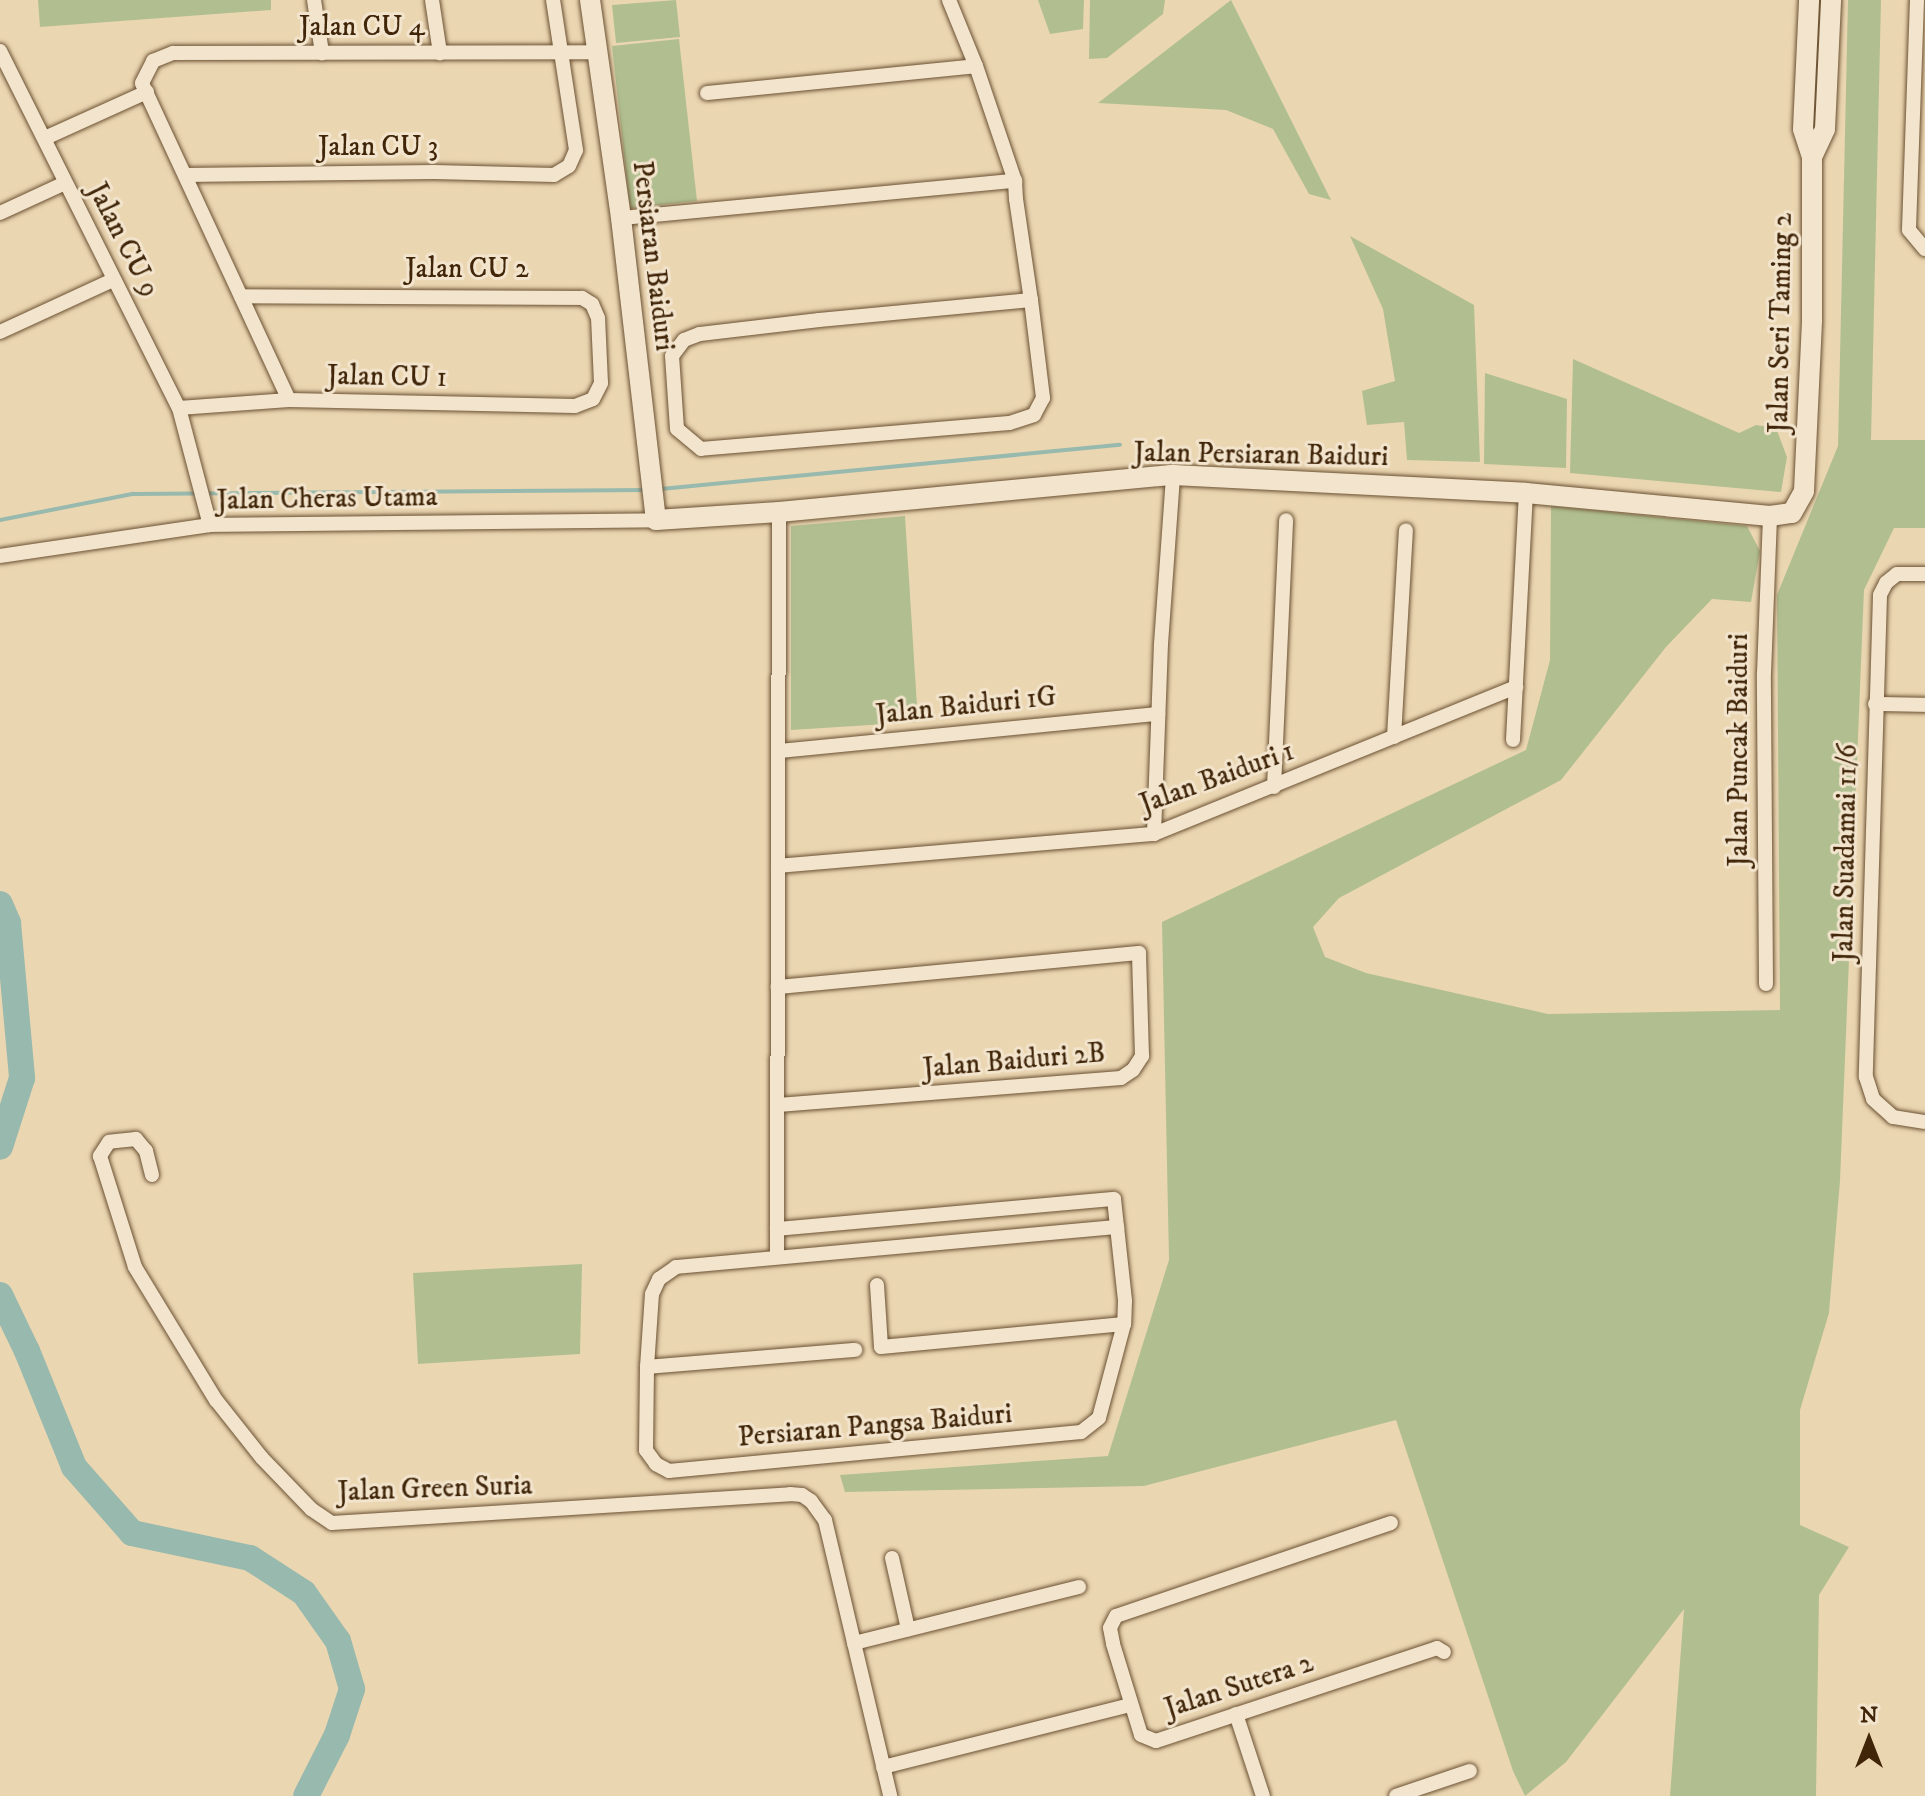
<!DOCTYPE html>
<html>
<head>
<meta charset="utf-8">
<style>
  body { margin:0 }
  #map { position:relative; width:1925px; height:1796px; overflow:hidden; background:#ebd6b2; font-family:"IM FELL DW Pica",serif }
  div>[style] { position:absolute }
  .green>* { inset:0; background:#b1bf90 }
  .stream>* { height:4px; margin:-2px; padding:0 2px; transform-origin:2px; border-radius:2px; background:#98b9ad }
  .river>* { height:26px; margin:-13px; padding:0 13px; transform-origin:13px; border-radius:13px; background:#98b9ad }
  .roads { filter:drop-shadow(0 0 2px #6b5132) drop-shadow(0 0 2px #6b5132) }
  .street>* { height:14px; margin:-7px; padding:0 7px; transform-origin:7px; border-radius:7px; background:#f2e4cd }
  .secondary>* { height:20px; margin:-10px; padding:0 10px; transform-origin:10px; border-radius:10px; background:#f2e4cd }
  span { translate:-50% -50%; white-space:nowrap; text-align:center; line-height:1.15; -webkit-text-stroke:6px #f2e4cd; paint-order:stroke }
  .street-label { font-size:28px; color:#402508 }
  .north { position:absolute; left:1829px; top:1700px; width:80px; height:80px; -webkit-text-stroke:6px #f2e4cd; paint-order:stroke; rotate:0deg; font-size:22px; font-weight:700; line-height:32px; text-align:center; color:#402508 }
  .north::after { content:''; display:block; margin:auto; width:28px; height:36px; background:#402508; clip-path:polygon(50% 0,100% 100%,50% 72%,0 100%) }
</style>
</head>
<body>
<div id="map">
  <div class="green">
    <i style="clip-path:polygon(38px 0,271px 0,271px 10px,40px 27px)"></i>
    <i style="clip-path:polygon(676px 0,680px 37px,616px 43px,612px 5px)"></i>
    <i style="clip-path:polygon(1038px 0,1084px 0,1083px 29px,1050px 34px)"></i>
    <i style="clip-path:polygon(1090px 0,1165px 0,1163px 14px,1107px 58px,1089px 59px)"></i>
    <i style="clip-path:polygon(1231px 0,1331px 200px,1309px 194px,1273px 129px,1226px 110px,1098px 103px)"></i>
    <i style="clip-path:polygon(1848px 0,1881px 0,1871px 440px,1925px 440px,1925px 528px,1894px 528px,1864px 590px,1840px 1181px,1829px 1313px,1800px 1410px,1800px 1525px,1849px 1547px,1819px 1595px,1816px 1796px,1670px 1796px,1684px 1609px,1566px 1762px,1525px 1796px,1513px 1771px,1396px 1420px,1144px 1486px,845px 1492px,840px 1475px,1108px 1456px,1169px 1260px,1162px 922px,1526px 750px,1550px 660px,1551px 506px,1747px 526px,1760px 551px,1751px 602px,1712px 599px,1666px 647px,1561px 780px,1339px 898px,1313px 927px,1325px 957px,1366px 973px,1548px 1014px,1780px 1010px,1777px 595px,1838px 446px)"></i>
    <i style="clip-path:polygon(679px 39px,697px 201px,630px 208px,612px 46px)"></i>
    <i style="clip-path:polygon(1350px 236px,1474px 305px,1480px 462px,1407px 460px,1404px 422px,1367px 425px,1362px 391px,1395px 381px,1383px 309px)"></i>
    <i style="clip-path:polygon(1573px 359px,1739px 433px,1756px 425px,1776px 428px,1787px 457px,1781px 492px,1570px 473px)"></i>
    <i style="clip-path:polygon(1485px 373px,1567px 399px,1566px 468px,1484px 464px)"></i>
    <i style="clip-path:polygon(905px 516px,918px 722px,791px 730px,791px 526px)"></i>
    <i style="clip-path:polygon(582px 1264px,580px 1354px,418px 1364px,413px 1273px)"></i>
  </div>
  <div class="stream">
    <i style="left:661px;top:489px;width:461px;rotate:-5.5deg"></i>
    <i style="left:0;top:520px;width:136px;rotate:-11.1deg"></i>
    <i style="left:133px;top:494px;width:515px;rotate:-0.45deg"></i>
  </div>
  <div class="river">
    <i style="left:0;top:904px;width:21px;rotate:67deg"></i>
    <i style="left:8px;top:923px;width:156px;rotate:84.8deg"></i>
    <i style="left:22px;top:1078px;width:72px;rotate:107.7deg"></i>
    <i style="left:0;top:1295px;width:62px;rotate:64.3deg"></i>
    <i style="left:27px;top:1351px;width:125px;rotate:67.9deg"></i>
    <i style="left:74px;top:1467px;width:88px;rotate:48.7deg"></i>
    <i style="left:132px;top:1533px;width:121px;rotate:12deg"></i>
    <i style="left:250px;top:1558px;width:64px;rotate:32.9deg"></i>
    <i style="left:304px;top:1593px;width:59px;rotate:54.7deg"></i>
    <i style="left:338px;top:1641px;width:50px;rotate:73.7deg"></i>
    <i style="left:352px;top:1689px;width:48px;rotate:108.1deg"></i>
    <i style="left:337px;top:1735px;width:68px;rotate:116.9deg"></i>
  </div>
  <div class="roads">
    <div class="street">
      <i style="left:314px;top:0;width:54px;rotate:81.4deg"></i>
      <i style="left:432px;top:0;width:54px;rotate:81.4deg"></i>
      <i style="left:949px;top:0;width:71px;rotate:67.8deg"></i>
      <i style="left:976px;top:66px;width:121px;rotate:71.3deg"></i>
      <i style="left:1015px;top:181px;width:18px;rotate:87deg"></i>
      <i style="left:1016px;top:199px;width:102px;rotate:81.6deg"></i>
      <i style="left:1031px;top:300px;width:99px;rotate:83deg"></i>
      <i style="left:1043px;top:398px;width:19px;rotate:118deg"></i>
      <i style="left:1034px;top:415px;width:26px;rotate:162deg"></i>
      <i style="left:1009px;top:423px;width:309px;rotate:175.2deg"></i>
      <i style="left:701px;top:449px;width:31px;rotate:-140deg"></i>
      <i style="left:677px;top:429px;width:73px;rotate:-93.9deg"></i>
      <i style="left:672px;top:356px;width:20px;rotate:-53deg"></i>
      <i style="left:684px;top:340px;width:17px;rotate:-21deg"></i>
      <i style="left:700px;top:334px;width:120px;rotate:-6.7deg"></i>
      <i style="left:819px;top:320px;width:213px;rotate:-5.4deg"></i>
      <i style="left:1917px;top:0;width:230px;rotate:92deg"></i>
      <i style="left:1909px;top:230px;width:25px;rotate:50deg"></i>
      <i style="left:0;top:51px;width:399px;rotate:63.4deg"></i>
      <i style="left:179px;top:408px;width:121px;rotate:75.2deg"></i>
      <i style="left:707px;top:93px;width:270px;rotate:-5.7deg"></i>
      <i style="left:45px;top:138px;width:112px;rotate:-24.3deg"></i>
      <i style="left:185px;top:175px;width:249px;rotate:-0.7deg"></i>
      <i style="left:434px;top:172px;width:120px;rotate:1.4deg"></i>
      <i style="left:554px;top:175px;width:17px;rotate:-31deg"></i>
      <i style="left:569px;top:166px;width:17px;rotate:-66deg"></i>
      <i style="left:576px;top:150px;width:152px;rotate:-98.7deg"></i>
      <i style="left:0;top:213px;width:72px;rotate:-24.8deg"></i>
      <i style="left:621px;top:218px;width:396px;rotate:-5.4deg"></i>
      <i style="left:0;top:332px;width:124px;rotate:-24.7deg"></i>
      <i style="left:289px;top:400px;width:349px;rotate:-114.9deg"></i>
      <i style="left:142px;top:83px;width:25px;rotate:-63deg"></i>
      <i style="left:153px;top:61px;width:22px;rotate:-22deg"></i>
      <i style="left:173px;top:53px;width:424px;rotate:-0.1deg"></i>
      <i style="left:179px;top:408px;width:110px;rotate:-4.2deg"></i>
      <i style="left:289px;top:400px;width:286px;rotate:1.2deg"></i>
      <i style="left:575px;top:406px;width:19px;rotate:-21deg"></i>
      <i style="left:593px;top:399px;width:18px;rotate:-63deg"></i>
      <i style="left:601px;top:383px;width:65px;rotate:-92.6deg"></i>
      <i style="left:598px;top:318px;width:15px;rotate:-113deg"></i>
      <i style="left:592px;top:304px;width:12px;rotate:-149deg"></i>
      <i style="left:582px;top:298px;width:341px;rotate:-179.7deg"></i>
      <i style="left:0;top:556px;width:212px;rotate:-8.4deg"></i>
      <i style="left:210px;top:525px;width:446px;rotate:-0.6deg"></i>
      <i style="left:1925px;top:574px;width:28px;rotate:180deg"></i>
      <i style="left:1897px;top:574px;width:14px;rotate:141deg"></i>
      <i style="left:1886px;top:583px;width:13px;rotate:117deg"></i>
      <i style="left:1880px;top:595px;width:482px;rotate:91.7deg"></i>
      <i style="left:1866px;top:1077px;width:23px;rotate:72deg"></i>
      <i style="left:1873px;top:1099px;width:27px;rotate:42deg"></i>
      <i style="left:1893px;top:1117px;width:32px;rotate:9deg"></i>
      <i style="left:1875px;top:704px;width:50px;rotate:1.1deg"></i>
      <i style="left:1394px;top:737px;width:207px;rotate:-86.7deg"></i>
      <i style="left:1513px;top:740px;width:247px;rotate:-87deg"></i>
      <i style="left:779px;top:751px;width:381px;rotate:-5.6deg"></i>
      <i style="left:1274px;top:787px;width:267px;rotate:-87.4deg"></i>
      <i style="left:1154px;top:834px;width:190px;rotate:-87.9deg"></i>
      <i style="left:1161px;top:644px;width:169px;rotate:-85.9deg"></i>
      <i style="left:778px;top:866px;width:377px;rotate:-4.9deg"></i>
      <i style="left:1154px;top:834px;width:391px;rotate:-22.1deg"></i>
      <i style="left:1766px;top:984px;width:311px;rotate:-90.4deg"></i>
      <i style="left:1764px;top:673px;width:157px;rotate:-87.8deg"></i>
      <i style="left:778px;top:1105px;width:344px;rotate:-4.5deg"></i>
      <i style="left:1121px;top:1078px;width:14px;rotate:-34deg"></i>
      <i style="left:1133px;top:1070px;width:17px;rotate:-57deg"></i>
      <i style="left:1142px;top:1056px;width:103px;rotate:-91.7deg"></i>
      <i style="left:1139px;top:953px;width:363px;rotate:174.6deg"></i>
      <i style="left:152px;top:1175px;width:25px;rotate:-104deg"></i>
      <i style="left:146px;top:1151px;width:16px;rotate:-130deg"></i>
      <i style="left:136px;top:1139px;width:27px;rotate:174deg"></i>
      <i style="left:109px;top:1142px;width:17px;rotate:123deg"></i>
      <i style="left:100px;top:1156px;width:116px;rotate:72.5deg"></i>
      <i style="left:135px;top:1267px;width:156px;rotate:58.7deg"></i>
      <i style="left:216px;top:1400px;width:74px;rotate:51.6deg"></i>
      <i style="left:262px;top:1458px;width:71px;rotate:46.1deg"></i>
      <i style="left:311px;top:1509px;width:25px;rotate:34deg"></i>
      <i style="left:332px;top:1523px;width:459px;rotate:-3.6deg"></i>
      <i style="left:790px;top:1494px;width:12px;rotate:5deg"></i>
      <i style="left:802px;top:1495px;width:11px;rotate:34deg"></i>
      <i style="left:811px;top:1501px;width:24px;rotate:54deg"></i>
      <i style="left:825px;top:1520px;width:284px;rotate:76.7deg"></i>
      <i style="left:777px;top:1229px;width:338px;rotate:-5.1deg"></i>
      <i style="left:1114px;top:1199px;width:103px;rotate:83.8deg"></i>
      <i style="left:1125px;top:1301px;width:23px;rotate:92deg"></i>
      <i style="left:1124px;top:1324px;width:97px;rotate:104.9deg"></i>
      <i style="left:1099px;top:1418px;width:23px;rotate:142deg"></i>
      <i style="left:1081px;top:1432px;width:414px;rotate:174.6deg"></i>
      <i style="left:669px;top:1471px;width:15px;rotate:-152deg"></i>
      <i style="left:656px;top:1464px;width:17px;rotate:-126deg"></i>
      <i style="left:646px;top:1450px;width:83px;rotate:-89.3deg"></i>
      <i style="left:647px;top:1367px;width:73px;rotate:-86.1deg"></i>
      <i style="left:652px;top:1294px;width:17px;rotate:-65deg"></i>
      <i style="left:659px;top:1279px;width:21px;rotate:-35deg"></i>
      <i style="left:676px;top:1267px;width:443px;rotate:-5.2deg"></i>
      <i style="left:777px;top:1256px;width:744px;rotate:-89.85deg"></i>
      <i style="left:877px;top:1285px;width:62px;rotate:86.3deg"></i>
      <i style="left:881px;top:1347px;width:244px;rotate:-5.4deg"></i>
      <i style="left:647px;top:1367px;width:209px;rotate:-4.7deg"></i>
      <i style="left:1391px;top:1523px;width:290px;rotate:161.3deg"></i>
      <i style="left:1116px;top:1616px;width:13px;rotate:117deg"></i>
      <i style="left:1110px;top:1628px;width:16px;rotate:79deg"></i>
      <i style="left:1113px;top:1644px;width:95px;rotate:72.9deg"></i>
      <i style="left:1141px;top:1735px;width:16px;rotate:22deg"></i>
      <i style="left:1156px;top:1741px;width:296px;rotate:-18.3deg"></i>
      <i style="left:1437px;top:1648px;width:8px;rotate:30deg"></i>
      <i style="left:892px;top:1558px;width:73px;rotate:77.3deg"></i>
      <i style="left:854px;top:1643px;width:232px;rotate:-14deg"></i>
      <i style="left:1236px;top:1714px;width:86px;rotate:71.8deg"></i>
      <i style="left:883px;top:1767px;width:255px;rotate:-14.1deg"></i>
      <i style="left:1396px;top:1796px;width:78px;rotate:-18.7deg"></i>
    </div>
    <div class="secondary">
      <i style="left:590px;top:0;width:220px;rotate:81.9deg"></i>
      <i style="left:621px;top:218px;width:304px;rotate:83.4deg"></i>
      <i style="left:656px;top:520px;width:123px;rotate:-3.7deg"></i>
      <i style="left:779px;top:512px;width:396px;rotate:-5.4deg"></i>
      <i style="left:1173px;top:475px;width:353px;rotate:2.9deg"></i>
      <i style="left:1526px;top:493px;width:245px;rotate:5.4deg"></i>
      <i style="left:1770px;top:516px;width:22px;rotate:-8deg"></i>
      <i style="left:1792px;top:513px;width:25px;rotate:-61deg"></i>
      <i style="left:1804px;top:491px;width:171px;rotate:-87.3deg"></i>
      <i style="left:1812px;top:320px;width:163px;rotate:-90deg"></i>
      <i style="left:1812px;top:157px;width:29px;rotate:-108deg"></i>
      <i style="left:1803px;top:129px;width:129px;rotate:-87.3deg"></i>
      <i style="left:1812px;top:157px;width:31px;rotate:-65deg"></i>
      <i style="left:1825px;top:129px;width:129px;rotate:-87.3deg"></i>
    </div>
  </div>
  <div class="street-label">
    <span style="left:362px;top:27px">Jalan CU 4</span>
    <span style="left:378px;top:147px">Jalan CU 3</span>
    <span style="left:123px;top:240px;rotate:63deg">Jalan CU 9</span>
    <span style="left:653px;top:256px;rotate:83deg">Persiaran Baiduri</span>
    <span style="left:467px;top:269px">Jalan CU 2</span>
    <span style="left:1781px;top:323px;rotate:-89deg">Jalan Seri Taming 2</span>
    <span style="left:387px;top:377px;rotate:1deg">Jalan CU 1</span>
    <span style="left:1261px;top:455px;rotate:1deg">Jalan Persiaran Baiduri</span>
    <span style="left:327px;top:499px;rotate:-1deg">Jalan Cheras Utama</span>
    <span style="left:966px;top:706px;rotate:-6deg">Jalan Baiduri 1G</span>
    <span style="left:1739px;top:750px;rotate:-90deg">Jalan Puncak Baiduri</span>
    <span style="left:1217px;top:778px;rotate:-20deg">Jalan Baiduri 1</span>
    <span style="left:1846px;top:853px;rotate:-89deg">Jalan Suadamai 11/6</span>
    <span style="left:1014px;top:1061px;rotate:-5deg">Jalan Baiduri 2B</span>
    <span style="left:875px;top:1426px;rotate:-5deg">Persiaran Pangsa Baiduri</span>
    <span style="left:435px;top:1489px;rotate:-2deg">Jalan Green Suria</span>
    <span style="left:1239px;top:1686px;rotate:-18deg">Jalan Sutera 2</span>
  </div>
  <div class="north">N</div>
</div>
</body>
</html>
